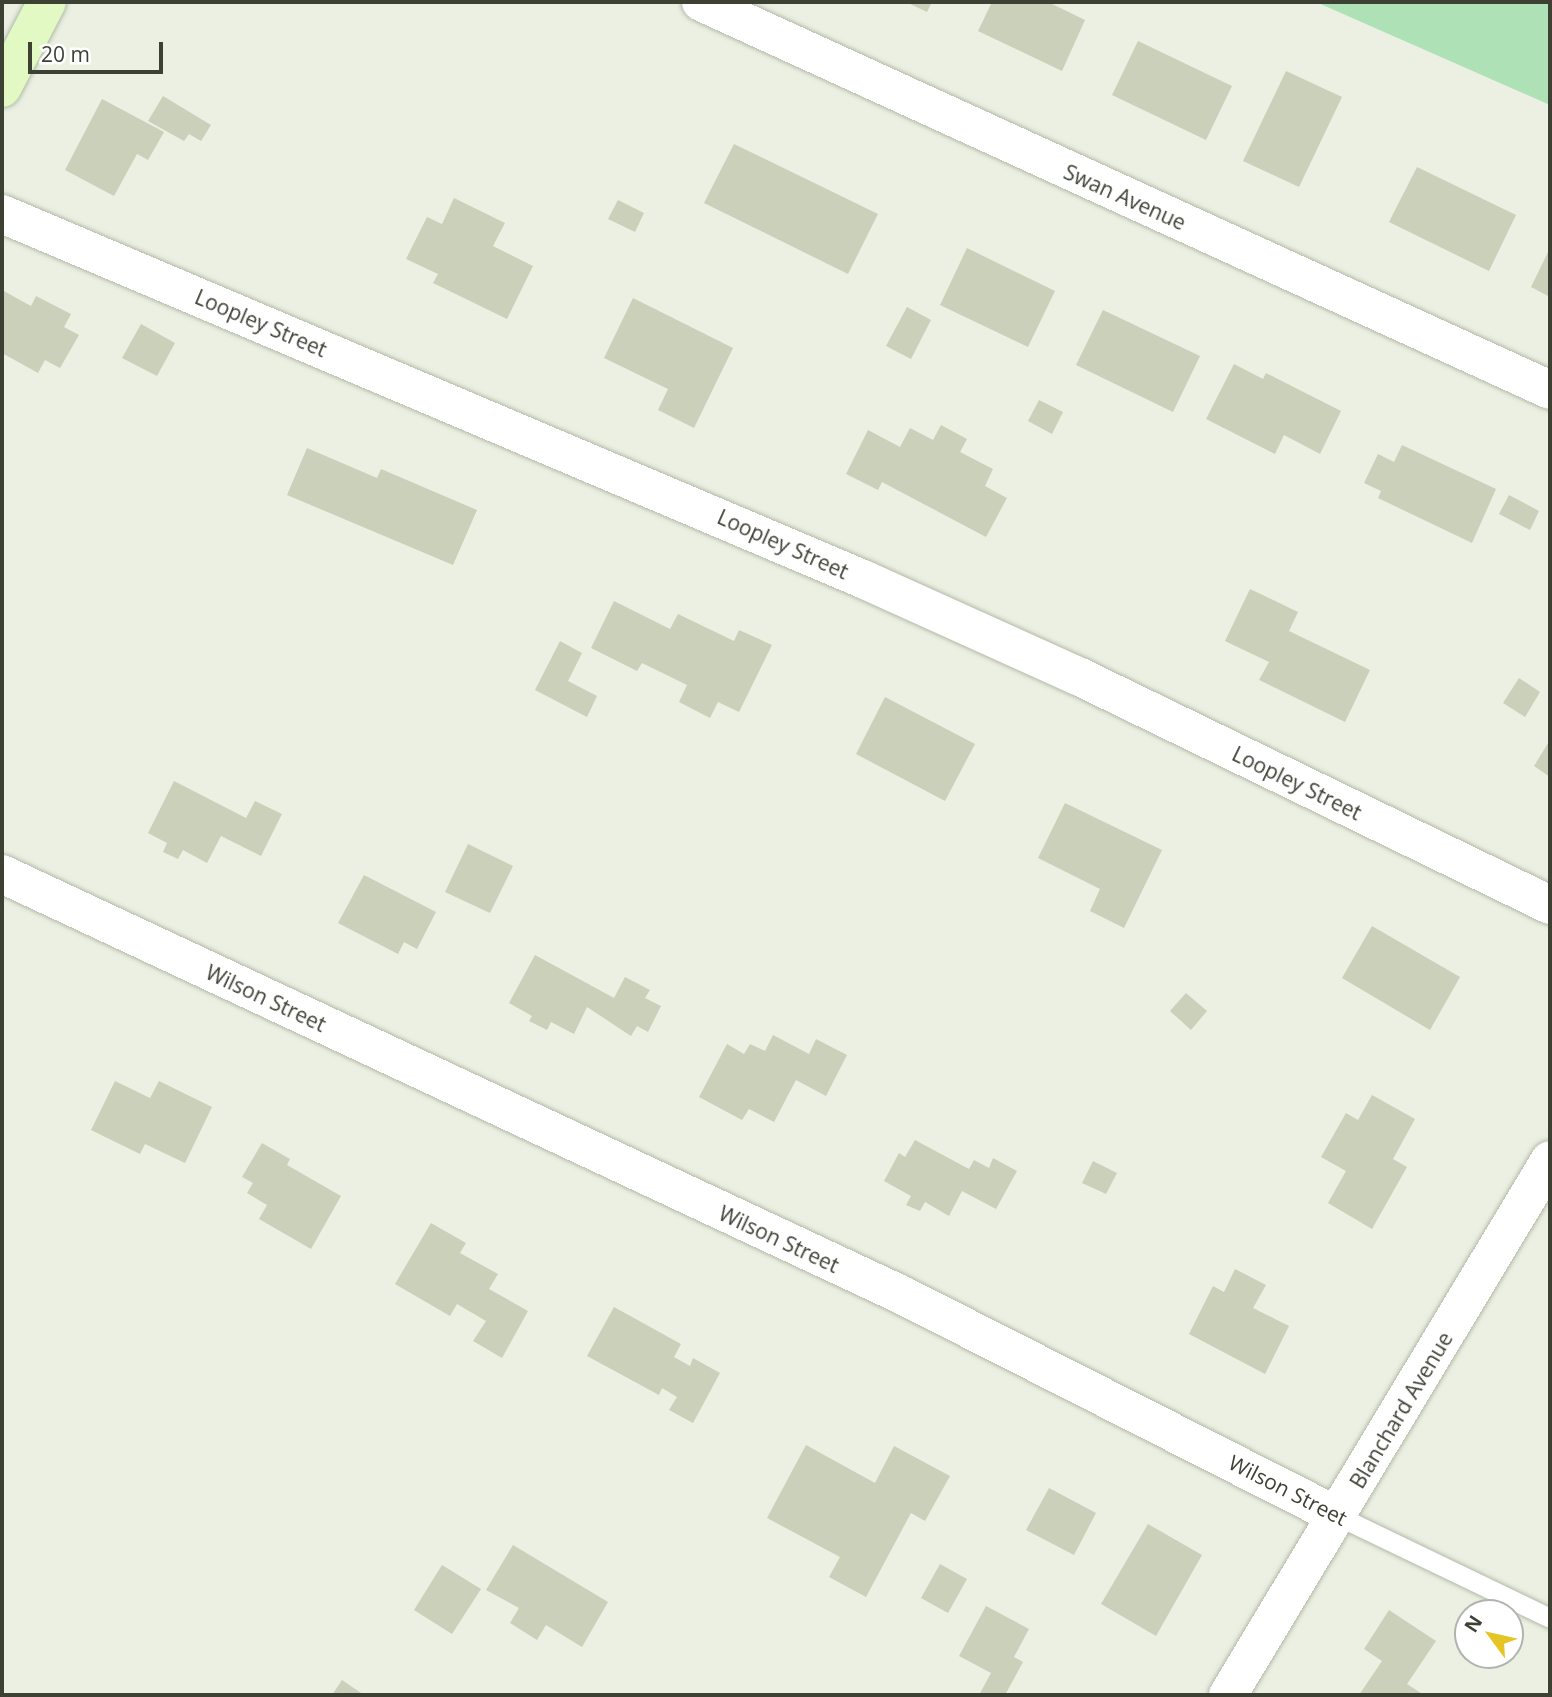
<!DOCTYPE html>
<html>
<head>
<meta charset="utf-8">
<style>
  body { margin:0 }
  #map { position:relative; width:1552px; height:1697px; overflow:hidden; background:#ebf0e3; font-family:"Open Sans",sans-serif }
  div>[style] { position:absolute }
  .green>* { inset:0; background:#afe1b6 }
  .building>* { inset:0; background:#cad0ba }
  .roads { filter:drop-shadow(0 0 2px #b3baa7) drop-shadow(0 0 2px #b3baa7) }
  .service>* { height:19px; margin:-9.5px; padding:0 9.5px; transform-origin:9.5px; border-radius:9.5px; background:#fff }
  .minor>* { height:38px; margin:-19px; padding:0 19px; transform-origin:19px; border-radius:19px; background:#fff }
  .secondary>* { height:38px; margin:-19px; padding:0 19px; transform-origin:19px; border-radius:19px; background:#e2f9c4 }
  span { translate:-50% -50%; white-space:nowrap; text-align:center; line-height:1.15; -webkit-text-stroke:5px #fff; paint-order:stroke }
  .street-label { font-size:21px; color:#3d4134 }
  .frame { position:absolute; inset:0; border:4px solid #3d4134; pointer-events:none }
  .north { position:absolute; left:1454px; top:1599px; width:70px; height:70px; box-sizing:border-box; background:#fff; border:2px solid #b1b3ae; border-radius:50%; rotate:303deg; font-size:19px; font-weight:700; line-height:28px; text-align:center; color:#3d4134 }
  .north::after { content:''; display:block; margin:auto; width:24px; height:32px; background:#e5c525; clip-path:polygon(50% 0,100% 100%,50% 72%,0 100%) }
  .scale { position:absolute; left:28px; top:42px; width:135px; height:32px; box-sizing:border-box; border:4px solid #3d4134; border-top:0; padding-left:9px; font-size:21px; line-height:24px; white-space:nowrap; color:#3d4134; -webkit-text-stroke:5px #fff; paint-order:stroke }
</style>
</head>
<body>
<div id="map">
  <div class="green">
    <i style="clip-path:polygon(1316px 2px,1550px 2px,1550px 105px)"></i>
  </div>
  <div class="building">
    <i style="clip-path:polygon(906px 2px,932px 2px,927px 12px)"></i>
    <i style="clip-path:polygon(992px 2px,1048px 2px,1085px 20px,1062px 71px,978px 31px)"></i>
    <i style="clip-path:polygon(1138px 41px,1232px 86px,1206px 140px,1112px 95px)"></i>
    <i style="clip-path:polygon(1286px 71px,1342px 97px,1299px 187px,1243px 161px)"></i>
    <i style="clip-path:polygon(163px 96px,211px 125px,201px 141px,189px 134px,184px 141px,148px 121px)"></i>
    <i style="clip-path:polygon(102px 99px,164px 132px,148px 160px,137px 154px,114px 196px,65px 170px)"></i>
    <i style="clip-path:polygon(734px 144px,878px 214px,848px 274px,704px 203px)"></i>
    <i style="clip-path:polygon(1417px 167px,1516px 215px,1489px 271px,1389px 222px)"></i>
    <i style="clip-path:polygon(454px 198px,505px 223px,493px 246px,533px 266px,507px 319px,433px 283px,438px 274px,406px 259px,427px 217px,442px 224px)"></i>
    <i style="clip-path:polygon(618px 200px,644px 213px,635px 232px,608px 219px)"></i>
    <i style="clip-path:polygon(967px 248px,1055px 291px,1028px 347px,940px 305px)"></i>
    <i style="clip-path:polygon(1550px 248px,1550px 297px,1531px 287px)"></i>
    <i style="clip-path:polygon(2px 290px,31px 306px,36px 296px,71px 314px,64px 327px,79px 335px,60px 368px,45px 360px,38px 373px,2px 353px)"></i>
    <i style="clip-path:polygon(633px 298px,733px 348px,694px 428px,658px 410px,668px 389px,604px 358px)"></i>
    <i style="clip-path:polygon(907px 307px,931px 320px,911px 359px,886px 346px)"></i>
    <i style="clip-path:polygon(1103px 310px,1200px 356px,1173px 412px,1076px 365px)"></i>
    <i style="clip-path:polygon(141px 324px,175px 343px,157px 376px,122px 358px)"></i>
    <i style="clip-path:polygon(1234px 364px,1263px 379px,1266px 373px,1341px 411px,1320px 454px,1284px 435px,1275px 454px,1206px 419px)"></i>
    <i style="clip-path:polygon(1039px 400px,1063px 412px,1052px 434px,1028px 421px)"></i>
    <i style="clip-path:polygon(941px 425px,967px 439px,960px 452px,993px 469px,985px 486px,1007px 498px,986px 537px,882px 482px,878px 490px,846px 474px,868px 430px,900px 447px,910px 428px,933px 440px)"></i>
    <i style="clip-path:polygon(1402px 445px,1496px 489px,1472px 543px,1378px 498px,1381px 491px,1364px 483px,1378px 454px,1394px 462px)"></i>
    <i style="clip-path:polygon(307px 448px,377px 478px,381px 469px,477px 510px,453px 565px,287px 495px)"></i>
    <i style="clip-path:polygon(1509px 495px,1539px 511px,1530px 530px,1499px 514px)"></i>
    <i style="clip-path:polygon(1250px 589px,1298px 612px,1289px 631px,1370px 670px,1345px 722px,1259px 680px,1269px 662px,1225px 641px)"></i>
    <i style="clip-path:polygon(614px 601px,670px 629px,678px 614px,734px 641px,739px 630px,772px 645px,739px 712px,718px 702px,710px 718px,679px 702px,687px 685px,642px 663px,637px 671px,591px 648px)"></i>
    <i style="clip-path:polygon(560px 641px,582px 653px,568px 681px,597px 696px,587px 717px,535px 690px)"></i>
    <i style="clip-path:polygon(1519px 678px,1540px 692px,1525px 717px,1503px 703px)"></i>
    <i style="clip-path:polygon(885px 697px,975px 744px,945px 801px,856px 754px)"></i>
    <i style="clip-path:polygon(1550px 740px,1550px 777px,1534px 766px)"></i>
    <i style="clip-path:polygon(174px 781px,246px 818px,255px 801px,282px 814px,261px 856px,221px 836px,207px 863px,183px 850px,178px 859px,163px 852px,167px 843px,148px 833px)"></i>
    <i style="clip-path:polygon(1065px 803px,1162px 850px,1124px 928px,1090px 911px,1100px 889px,1038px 858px)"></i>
    <i style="clip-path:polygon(468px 844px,513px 866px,490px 913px,445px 892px)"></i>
    <i style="clip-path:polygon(364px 875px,436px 912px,417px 949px,404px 942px,398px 954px,338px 923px)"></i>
    <i style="clip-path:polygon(1372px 926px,1460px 977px,1430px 1030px,1342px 978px)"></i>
    <i style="clip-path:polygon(535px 955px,614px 998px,625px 977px,650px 990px,645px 998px,661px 1006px,648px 1032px,637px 1026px,631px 1036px,587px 1007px,574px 1034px,551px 1022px,547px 1030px,529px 1021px,532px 1016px,509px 1003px)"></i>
    <i style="clip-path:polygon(1186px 993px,1207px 1011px,1191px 1030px,1170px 1011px)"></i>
    <i style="clip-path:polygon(773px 1035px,809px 1054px,816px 1039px,847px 1055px,826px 1096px,796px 1080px,774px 1122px,749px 1109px,742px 1120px,699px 1097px,727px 1044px,744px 1054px,750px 1044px,765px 1051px)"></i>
    <i style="clip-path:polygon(115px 1081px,150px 1098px,159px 1081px,212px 1107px,185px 1163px,145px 1144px,140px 1154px,91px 1130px)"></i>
    <i style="clip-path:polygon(1372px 1095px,1415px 1119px,1393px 1159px,1407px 1167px,1372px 1229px,1328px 1203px,1346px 1171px,1321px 1157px,1346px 1113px,1358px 1120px)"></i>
    <i style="clip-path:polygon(915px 1140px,969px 1169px,974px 1160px,989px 1168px,993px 1158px,1017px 1171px,996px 1209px,962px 1191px,949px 1216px,925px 1202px,920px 1211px,906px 1205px,911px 1196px,884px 1181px,899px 1153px,905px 1157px)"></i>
    <i style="clip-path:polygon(262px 1143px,290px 1159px,287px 1165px,341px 1196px,311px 1249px,259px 1219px,267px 1205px,247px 1193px,253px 1183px,242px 1177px)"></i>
    <i style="clip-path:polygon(1093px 1161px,1117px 1173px,1106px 1194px,1082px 1183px)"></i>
    <i style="clip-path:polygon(431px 1223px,466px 1243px,460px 1253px,498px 1274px,489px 1289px,528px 1311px,502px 1358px,473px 1341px,486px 1321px,457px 1304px,450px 1316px,395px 1284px)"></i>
    <i style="clip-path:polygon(1235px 1269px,1266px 1285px,1253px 1308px,1289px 1326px,1265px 1374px,1189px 1334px,1213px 1286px,1224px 1292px)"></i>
    <i style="clip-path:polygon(614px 1307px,681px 1344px,674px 1357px,690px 1366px,693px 1358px,720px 1373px,693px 1423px,669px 1410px,677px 1397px,662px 1388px,659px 1395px,587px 1356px)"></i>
    <i style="clip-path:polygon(806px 1445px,875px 1483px,894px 1446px,950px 1476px,925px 1521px,911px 1513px,866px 1597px,829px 1577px,840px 1557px,767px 1518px)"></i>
    <i style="clip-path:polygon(1049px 1488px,1096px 1513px,1074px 1555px,1026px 1530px)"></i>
    <i style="clip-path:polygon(1148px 1524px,1202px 1555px,1156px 1636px,1101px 1604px)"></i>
    <i style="clip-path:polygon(513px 1545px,608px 1602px,582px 1647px,546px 1625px,537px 1640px,510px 1623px,519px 1608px,486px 1590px)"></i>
    <i style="clip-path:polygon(940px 1564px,967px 1579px,948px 1613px,921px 1598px)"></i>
    <i style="clip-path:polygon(442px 1565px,481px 1589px,452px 1634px,414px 1610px)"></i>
    <i style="clip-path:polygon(986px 1606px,1029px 1629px,1014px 1657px,1023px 1662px,1005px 1695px,979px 1695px,991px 1673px,959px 1656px)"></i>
    <i style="clip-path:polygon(1389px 1610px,1436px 1641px,1407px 1684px,1424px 1695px,1359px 1695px,1382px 1661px,1364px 1649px)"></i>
    <i style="clip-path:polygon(342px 1680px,364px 1695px,332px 1695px)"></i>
  </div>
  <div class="roads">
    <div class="service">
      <i style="left:1338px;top:1516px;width:235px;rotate:25.7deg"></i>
    </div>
    <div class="minor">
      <i style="left:701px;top:2px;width:933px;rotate:24.56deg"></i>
      <i style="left:2px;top:214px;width:937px;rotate:22.98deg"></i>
      <i style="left:865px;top:580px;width:234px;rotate:24.3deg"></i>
      <i style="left:1078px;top:676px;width:525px;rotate:25.88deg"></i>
      <i style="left:2px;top:874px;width:991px;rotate:25.07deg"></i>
      <i style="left:900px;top:1294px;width:491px;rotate:26.9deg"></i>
      <i style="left:1228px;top:1695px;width:624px;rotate:-58.96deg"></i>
    </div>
    <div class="secondary">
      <i style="left:2px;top:88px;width:97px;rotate:-62.4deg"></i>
    </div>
  </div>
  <div class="street-label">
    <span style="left:1125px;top:197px;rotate:24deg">Swan Avenue</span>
    <span style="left:261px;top:323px;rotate:23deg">Loopley Street</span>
    <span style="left:783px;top:544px;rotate:24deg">Loopley Street</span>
    <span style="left:1297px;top:783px;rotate:26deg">Loopley Street</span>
    <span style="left:266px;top:998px;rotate:25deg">Wilson Street</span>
    <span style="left:779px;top:1239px;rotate:25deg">Wilson Street</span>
    <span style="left:1401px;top:1410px;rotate:-59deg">Blanchard Avenue</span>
    <span style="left:1288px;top:1490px;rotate:27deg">Wilson Street</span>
  </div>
  <div class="frame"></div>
  <div class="north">N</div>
  <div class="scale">20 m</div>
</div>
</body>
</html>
